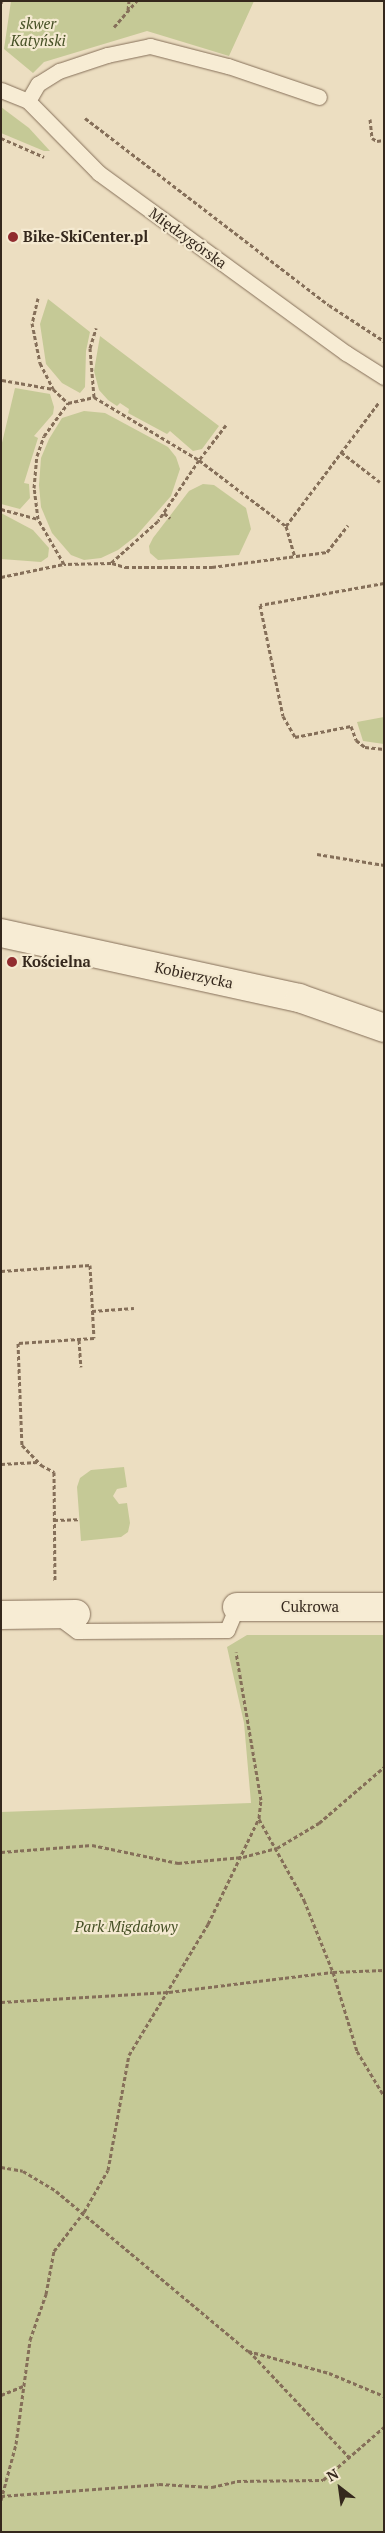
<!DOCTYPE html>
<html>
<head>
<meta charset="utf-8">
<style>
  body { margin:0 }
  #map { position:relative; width:385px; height:2533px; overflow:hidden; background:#ecdec1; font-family:"PT Serif",serif }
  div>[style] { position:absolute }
  .green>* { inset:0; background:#c5c996 }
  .path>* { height:3px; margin-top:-1.5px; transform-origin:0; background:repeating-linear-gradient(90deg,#856f59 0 4px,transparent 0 6.5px) }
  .roads { filter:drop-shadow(0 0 1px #856f59) drop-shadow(0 0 1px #856f59) }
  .lane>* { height:15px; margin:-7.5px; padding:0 7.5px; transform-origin:7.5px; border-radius:7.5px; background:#f7ecd4 }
  .street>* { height:28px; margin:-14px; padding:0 14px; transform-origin:14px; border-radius:14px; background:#f7ecd4 }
  .dots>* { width:14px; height:14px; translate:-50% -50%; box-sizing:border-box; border:2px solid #f4e9d0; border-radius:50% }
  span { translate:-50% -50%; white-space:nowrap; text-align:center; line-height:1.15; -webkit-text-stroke:4.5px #f4e9d0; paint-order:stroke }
  .park-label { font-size:15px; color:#465025; font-style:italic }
  .poi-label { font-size:15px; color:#35281d; font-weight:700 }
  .left { translate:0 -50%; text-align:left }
  .street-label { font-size:15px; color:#35281d }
  .frame { position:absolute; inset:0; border:2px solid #35281d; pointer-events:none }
  .north { position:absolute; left:315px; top:2463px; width:50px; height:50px; -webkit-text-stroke:4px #f4e9d0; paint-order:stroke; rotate:330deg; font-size:14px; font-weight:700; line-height:20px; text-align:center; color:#35281d }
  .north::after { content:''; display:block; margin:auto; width:18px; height:22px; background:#35281d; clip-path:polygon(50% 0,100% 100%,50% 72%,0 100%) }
</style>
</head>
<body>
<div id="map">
  <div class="green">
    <i style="clip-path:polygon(11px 1px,254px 1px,229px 56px,147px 31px,44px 62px,33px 73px,4px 49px)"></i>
    <i style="clip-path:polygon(1px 107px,29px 128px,50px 151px,44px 151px,1px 133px)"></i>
    <i style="clip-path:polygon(48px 299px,90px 332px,86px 351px,85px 387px,80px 393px,62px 383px,46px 364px,40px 324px)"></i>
    <i style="clip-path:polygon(100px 336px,219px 426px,202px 449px,193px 451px,170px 431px,167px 434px,128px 413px,129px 409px,120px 403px,117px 406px,108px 400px,99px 390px,94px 371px)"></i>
    <i style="clip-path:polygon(15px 388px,50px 394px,54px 407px,53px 414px,34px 436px,38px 438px,24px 483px,29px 484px,30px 498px,20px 509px,1px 504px,1px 447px)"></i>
    <i style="clip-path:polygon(84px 411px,105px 413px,168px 447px,176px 457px,180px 469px,171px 496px,136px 536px,118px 550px,101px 558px,84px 560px,71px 555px,52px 533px,41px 507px,39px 485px,41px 458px,49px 439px,62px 418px)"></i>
    <i style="clip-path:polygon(203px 484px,214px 485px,246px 508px,251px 529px,239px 555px,158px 560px,150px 553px,149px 546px,153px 538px,189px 491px)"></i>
    <i style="clip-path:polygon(1px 513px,33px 530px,49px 548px,48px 557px,41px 562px,1px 559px)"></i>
    <i style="clip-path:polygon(384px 717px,384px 744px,363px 741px,357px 722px)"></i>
    <i style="clip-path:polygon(124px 1467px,127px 1487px,117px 1489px,113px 1496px,119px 1504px,127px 1503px,130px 1523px,128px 1532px,121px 1537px,81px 1541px,77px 1487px,80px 1478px,91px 1470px)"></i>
    <i style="clip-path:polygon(247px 1635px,384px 1635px,384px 2532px,1px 2532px,1px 1812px,251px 1803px,244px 1723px,227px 1647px)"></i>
  </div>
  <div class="path">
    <i style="left:1px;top:3px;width:2px;rotate:-63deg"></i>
    <i style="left:128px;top:10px;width:9px;rotate:-84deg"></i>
    <i style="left:114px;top:27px;width:35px;rotate:-49deg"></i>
    <i style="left:85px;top:118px;width:307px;rotate:37.5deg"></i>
    <i style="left:329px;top:305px;width:66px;rotate:33.2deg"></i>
    <i style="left:370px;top:119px;width:19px;rotate:84deg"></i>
    <i style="left:372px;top:138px;width:6px;rotate:31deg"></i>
    <i style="left:377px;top:141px;width:7px;rotate:-8deg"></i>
    <i style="left:1px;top:138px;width:47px;rotate:23.8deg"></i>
    <i style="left:38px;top:298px;width:26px;rotate:103deg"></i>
    <i style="left:32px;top:323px;width:41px;rotate:78.7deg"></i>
    <i style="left:40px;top:363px;width:29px;rotate:63deg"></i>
    <i style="left:53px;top:389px;width:21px;rotate:43deg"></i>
    <i style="left:2px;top:380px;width:52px;rotate:10deg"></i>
    <i style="left:94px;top:397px;width:49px;rotate:-94.7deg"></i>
    <i style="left:90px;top:348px;width:21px;rotate:-73deg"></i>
    <i style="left:226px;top:425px;width:44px;rotate:127.6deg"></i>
    <i style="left:199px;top:460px;width:73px;rotate:123.9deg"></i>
    <i style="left:158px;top:521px;width:63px;rotate:138.2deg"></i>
    <i style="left:111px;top:563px;width:47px;rotate:178.8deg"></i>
    <i style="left:64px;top:564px;width:52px;rotate:-120deg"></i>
    <i style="left:38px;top:519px;width:31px;rotate:-97deg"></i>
    <i style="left:34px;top:488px;width:32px;rotate:-85deg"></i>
    <i style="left:37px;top:456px;width:21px;rotate:-71deg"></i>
    <i style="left:44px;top:436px;width:41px;rotate:-54deg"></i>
    <i style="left:68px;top:403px;width:27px;rotate:-13deg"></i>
    <i style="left:94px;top:397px;width:122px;rotate:31deg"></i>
    <i style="left:199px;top:460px;width:109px;rotate:37.2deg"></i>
    <i style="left:286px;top:526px;width:32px;rotate:74deg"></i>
    <i style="left:341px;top:452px;width:49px;rotate:37.6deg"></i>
    <i style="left:1px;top:509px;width:38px;rotate:15deg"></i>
    <i style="left:164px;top:513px;width:8px;rotate:40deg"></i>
    <i style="left:286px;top:526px;width:155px;rotate:-53.1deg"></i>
    <i style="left:112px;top:563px;width:14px;rotate:17deg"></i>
    <i style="left:125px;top:567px;width:87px"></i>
    <i style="left:212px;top:567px;width:116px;rotate:-7.4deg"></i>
    <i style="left:327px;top:552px;width:34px;rotate:-52deg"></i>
    <i style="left:1px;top:577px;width:64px;rotate:-11.7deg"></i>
    <i style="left:384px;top:583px;width:126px;rotate:169.9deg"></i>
    <i style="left:260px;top:605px;width:113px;rotate:78.3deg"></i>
    <i style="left:283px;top:716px;width:24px;rotate:60deg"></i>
    <i style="left:295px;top:737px;width:57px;rotate:-11.1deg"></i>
    <i style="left:351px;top:726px;width:15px;rotate:70deg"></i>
    <i style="left:356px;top:740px;width:11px;rotate:38deg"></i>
    <i style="left:365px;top:747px;width:19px;rotate:6deg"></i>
    <i style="left:317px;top:854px;width:68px;rotate:9.3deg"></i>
    <i style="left:1px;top:1271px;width:89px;rotate:-3.9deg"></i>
    <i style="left:90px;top:1265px;width:73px;rotate:86.9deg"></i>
    <i style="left:94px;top:1338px;width:76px;rotate:176.2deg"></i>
    <i style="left:18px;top:1343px;width:102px;rotate:87.8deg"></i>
    <i style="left:22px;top:1445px;width:28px;rotate:46deg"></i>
    <i style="left:41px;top:1465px;width:15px;rotate:28deg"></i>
    <i style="left:54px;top:1472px;width:110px;rotate:89.5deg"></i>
    <i style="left:92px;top:1311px;width:42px;rotate:-4.1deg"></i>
    <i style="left:79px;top:1340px;width:27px;rotate:86deg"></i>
    <i style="left:1px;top:1464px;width:37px;rotate:-3deg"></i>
    <i style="left:54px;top:1520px;width:25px;rotate:-2deg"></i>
    <i style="left:259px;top:1819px;width:93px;rotate:60.9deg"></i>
    <i style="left:304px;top:1900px;width:78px;rotate:68.1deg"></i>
    <i style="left:333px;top:1972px;width:83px;rotate:73.1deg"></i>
    <i style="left:357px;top:2051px;width:52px;rotate:59deg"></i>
    <i style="left:1px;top:1852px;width:91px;rotate:-4.4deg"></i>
    <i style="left:92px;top:1845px;width:88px;rotate:11.8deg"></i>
    <i style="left:178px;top:1863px;width:65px;rotate:-5.3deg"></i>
    <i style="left:243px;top:1857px;width:35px;rotate:-15deg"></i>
    <i style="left:277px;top:1848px;width:49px;rotate:-30.8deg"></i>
    <i style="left:319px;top:1823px;width:86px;rotate:-40.7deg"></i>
    <i style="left:1px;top:2002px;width:168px;rotate:-3.4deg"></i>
    <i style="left:169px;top:1992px;width:165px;rotate:-7deg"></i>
    <i style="left:333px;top:1972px;width:51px;rotate:-2.2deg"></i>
    <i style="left:1px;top:2167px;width:22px;rotate:10deg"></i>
    <i style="left:23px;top:2171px;width:39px;rotate:31deg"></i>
    <i style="left:56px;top:2191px;width:250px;rotate:39.8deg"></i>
    <i style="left:248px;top:2351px;width:84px;rotate:15.2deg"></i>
    <i style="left:329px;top:2373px;width:60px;rotate:22.7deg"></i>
    <i style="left:249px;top:2351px;width:146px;rotate:46.7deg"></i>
    <i style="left:1px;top:2395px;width:24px;rotate:-22deg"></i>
    <i style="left:1px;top:2496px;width:158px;rotate:-4.3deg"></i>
    <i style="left:159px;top:2484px;width:53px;rotate:3.2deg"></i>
    <i style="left:212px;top:2487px;width:26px;rotate:-13deg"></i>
    <i style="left:237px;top:2481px;width:86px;rotate:-0.7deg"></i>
    <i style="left:323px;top:2480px;width:81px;rotate:-41deg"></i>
    <i style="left:1px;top:2500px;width:58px;rotate:-75deg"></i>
    <i style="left:16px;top:2444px;width:105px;rotate:-82.3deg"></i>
    <i style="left:30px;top:2340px;width:49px;rotate:-70.8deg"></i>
    <i style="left:46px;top:2294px;width:44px;rotate:-79.5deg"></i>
    <i style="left:54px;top:2251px;width:49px;rotate:-52.4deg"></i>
    <i style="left:84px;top:2212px;width:48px;rotate:-60.3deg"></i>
    <i style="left:108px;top:2170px;width:117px;rotate:-79.7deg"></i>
    <i style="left:129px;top:2055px;width:153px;rotate:-58.9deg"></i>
    <i style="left:208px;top:1924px;width:118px;rotate:-64.3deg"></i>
    <i style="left:259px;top:1818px;width:18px;rotate:-84deg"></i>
    <i style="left:261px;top:1800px;width:150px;rotate:-99.6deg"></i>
  </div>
  <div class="roads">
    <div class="lane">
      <i style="left:1px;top:90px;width:29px;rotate:22deg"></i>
      <i style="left:28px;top:101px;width:101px;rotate:45.4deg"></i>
      <i style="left:99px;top:173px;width:306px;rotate:36.1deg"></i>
      <i style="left:346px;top:353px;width:45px;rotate:32.3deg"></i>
      <i style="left:28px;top:101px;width:20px;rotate:-60deg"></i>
      <i style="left:38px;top:84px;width:25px;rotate:-32deg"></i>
      <i style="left:59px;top:71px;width:51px;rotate:-18.4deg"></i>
      <i style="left:107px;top:55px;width:44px;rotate:-11.8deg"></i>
      <i style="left:150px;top:46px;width:81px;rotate:14.4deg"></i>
      <i style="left:228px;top:66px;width:96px;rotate:18.8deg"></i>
      <i style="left:57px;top:1616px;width:25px;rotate:37deg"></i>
      <i style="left:77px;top:1631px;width:150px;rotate:-0.4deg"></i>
      <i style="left:227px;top:1630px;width:25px;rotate:-67deg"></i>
    </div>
    <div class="street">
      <i style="left:1px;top:933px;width:305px;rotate:12.3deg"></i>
      <i style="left:299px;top:998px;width:90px;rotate:19.4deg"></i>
      <i style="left:237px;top:1607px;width:147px"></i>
      <i style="left:1px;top:1615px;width:75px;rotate:-0.8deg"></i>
    </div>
  </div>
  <div class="dots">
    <i style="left:13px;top:237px;background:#912c2f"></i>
    <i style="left:12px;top:962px;background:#912c2f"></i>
  </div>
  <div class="park-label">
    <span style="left:38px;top:32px">skwer<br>Katyński</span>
    <span style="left:126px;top:1927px">Park Migdałowy</span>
  </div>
  <div class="poi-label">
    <span class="left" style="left:23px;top:237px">Bike-SkiCenter.pl</span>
    <span class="left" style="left:22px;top:962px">Kościelna</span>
  </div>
  <div class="street-label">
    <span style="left:188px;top:238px;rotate:36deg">Międzygórska</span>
    <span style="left:194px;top:975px;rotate:12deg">Kobierzycka</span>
    <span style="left:310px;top:1607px">Cukrowa</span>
  </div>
  <div class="frame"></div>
  <div class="north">N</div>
</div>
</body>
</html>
